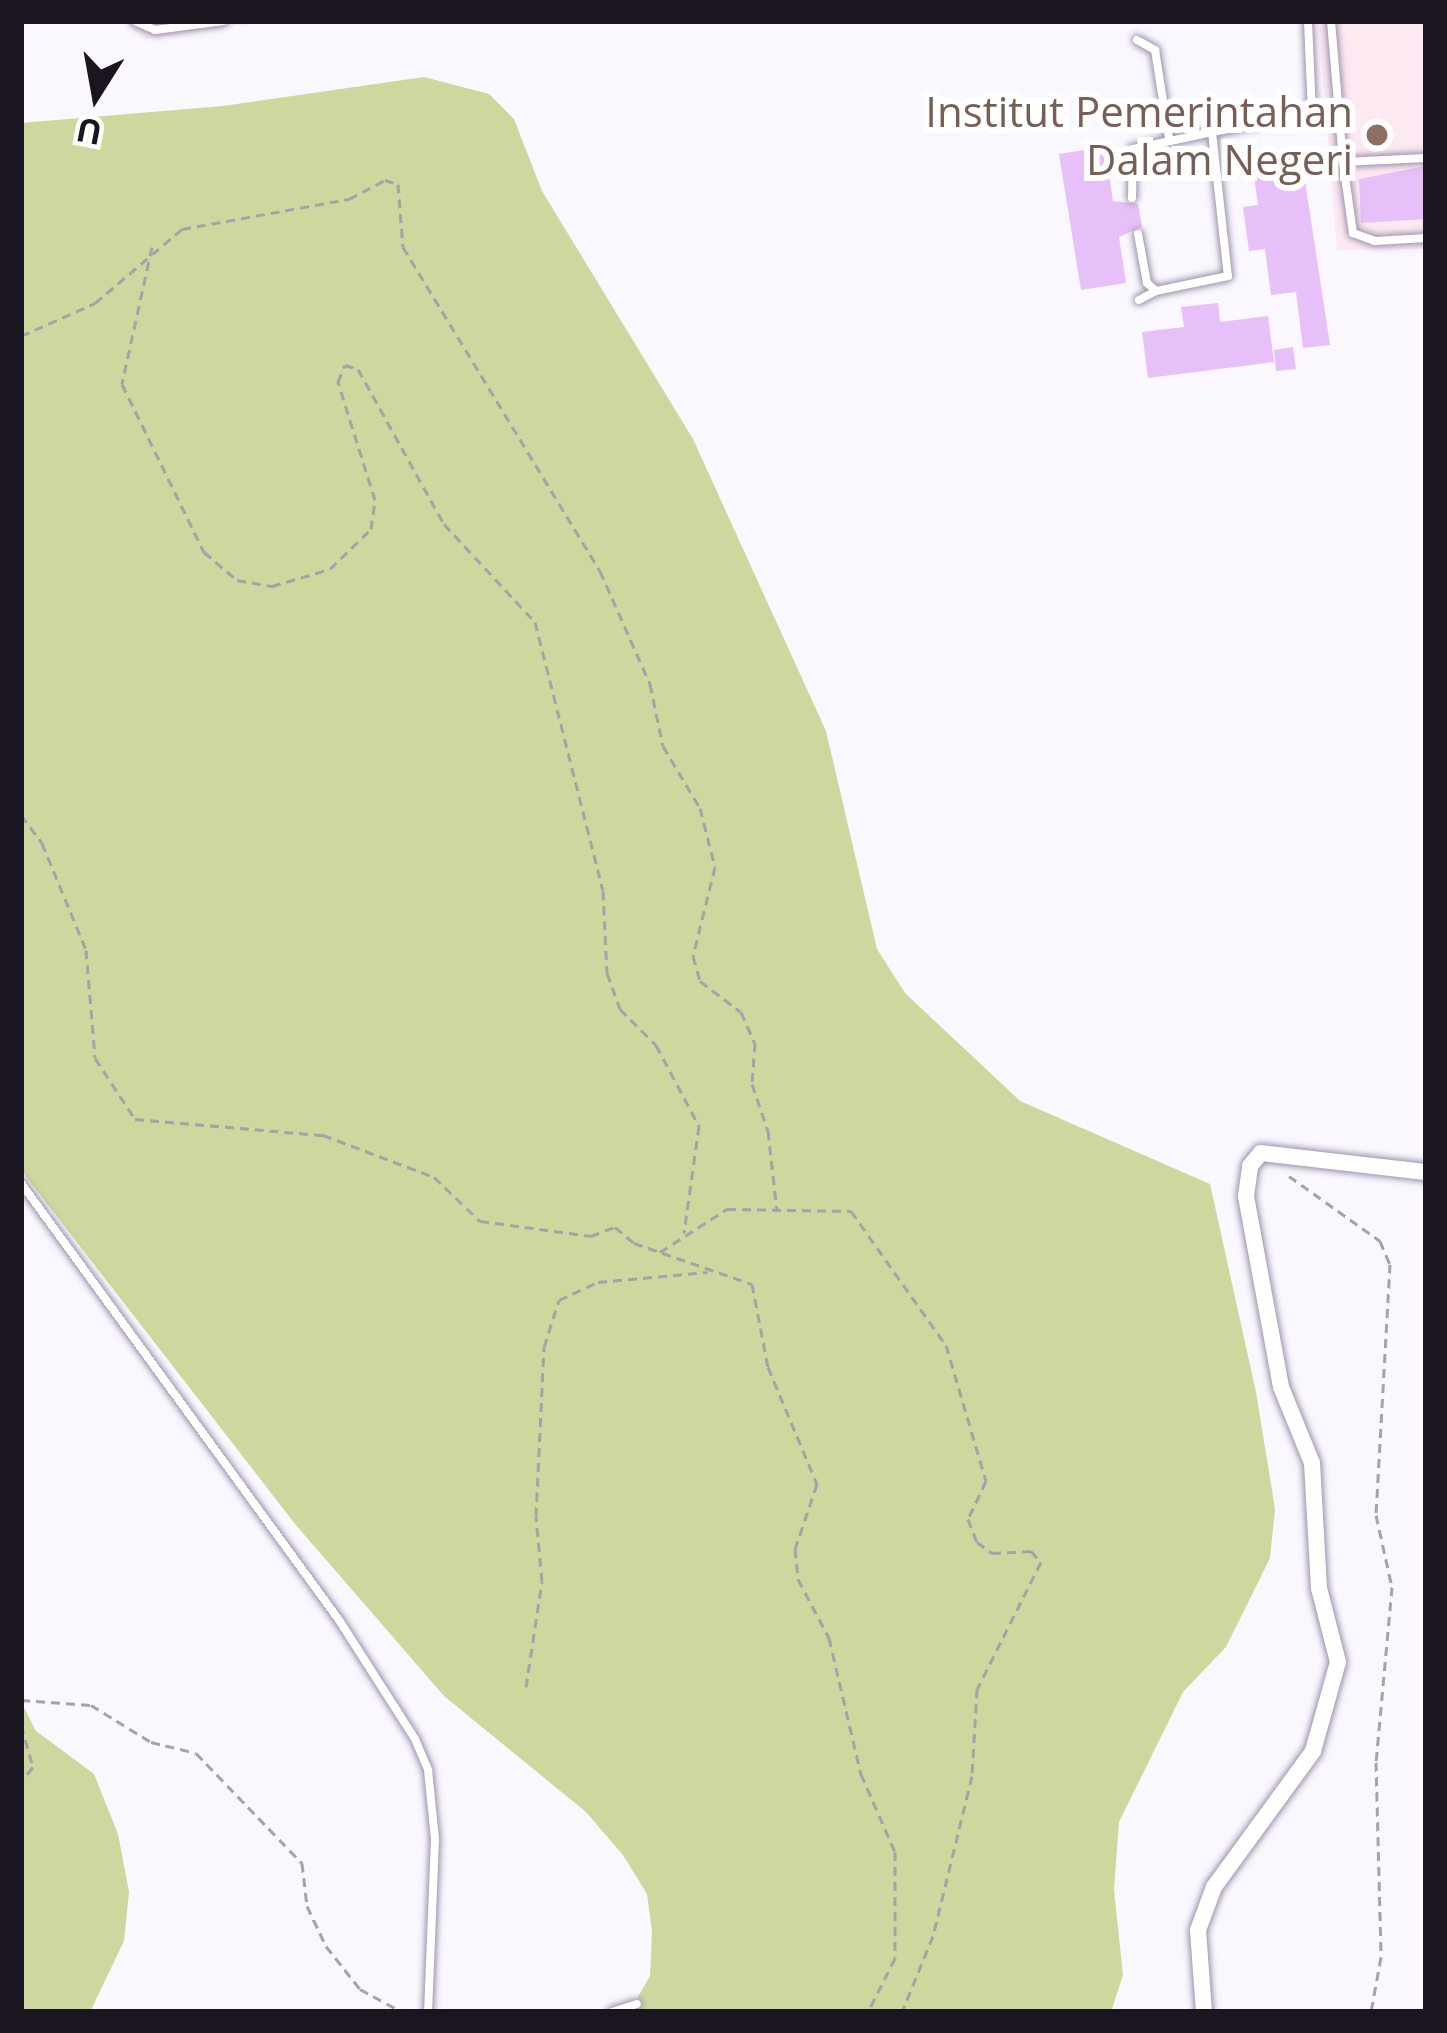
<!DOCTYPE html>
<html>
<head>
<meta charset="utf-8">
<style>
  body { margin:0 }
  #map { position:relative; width:1447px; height:2033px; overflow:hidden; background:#faf8fe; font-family:"Open Sans",sans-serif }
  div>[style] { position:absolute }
  .education>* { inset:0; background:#fde9f2 }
  .green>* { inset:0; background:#cdd79e }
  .building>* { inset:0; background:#e7bff9 }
  .path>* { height:3px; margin-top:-1.5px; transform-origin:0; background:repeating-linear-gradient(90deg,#a5a2a9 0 9px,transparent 0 15px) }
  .roads { filter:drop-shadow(0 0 3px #9f93af) drop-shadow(0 0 3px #9f93af) }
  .service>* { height:8px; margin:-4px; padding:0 4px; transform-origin:4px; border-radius:4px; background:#fff }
  .minor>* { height:16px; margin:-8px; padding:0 8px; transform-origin:8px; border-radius:8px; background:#fff }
  .dots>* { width:33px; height:33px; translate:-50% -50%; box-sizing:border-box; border:6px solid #fff; border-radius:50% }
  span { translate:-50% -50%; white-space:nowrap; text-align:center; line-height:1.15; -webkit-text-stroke:12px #fff; paint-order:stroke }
  .education-label { font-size:42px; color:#785e54 }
  .right { translate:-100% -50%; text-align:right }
  .frame { position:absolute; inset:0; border:24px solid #1a151f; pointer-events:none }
  .north { position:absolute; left:36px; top:36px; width:120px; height:120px; -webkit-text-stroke:9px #fff; paint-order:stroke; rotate:191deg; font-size:33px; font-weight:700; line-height:48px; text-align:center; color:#1a151f }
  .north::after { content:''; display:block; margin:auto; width:42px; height:54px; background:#1a151f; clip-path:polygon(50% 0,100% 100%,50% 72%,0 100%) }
</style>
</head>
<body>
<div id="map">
  <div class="education">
    <i style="clip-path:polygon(122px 21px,270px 21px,145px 39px)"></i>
    <i style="clip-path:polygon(1318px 21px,1426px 21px,1426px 249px,1337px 250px)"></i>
  </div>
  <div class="green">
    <i style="clip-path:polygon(424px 77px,489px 94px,514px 119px,542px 191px,693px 439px,826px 731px,877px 949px,905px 993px,1020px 1101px,1210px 1184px,1256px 1392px,1275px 1509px,1270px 1558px,1226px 1647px,1183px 1692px,1119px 1822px,1114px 1890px,1123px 1975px,1111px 2012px,629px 2012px,650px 1976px,652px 1931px,647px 1894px,623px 1855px,586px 1812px,444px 1696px,295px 1524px,21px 1170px,21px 123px,223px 106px)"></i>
    <i style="clip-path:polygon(21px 1702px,36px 1731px,94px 1774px,118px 1834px,129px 1892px,124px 1941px,90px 2012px,21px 2012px)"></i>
  </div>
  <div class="building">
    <i style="clip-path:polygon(1105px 147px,1113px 201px,1138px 204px,1142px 227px,1119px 237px,1126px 283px,1081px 290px,1059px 154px)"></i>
    <i style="clip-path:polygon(1301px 155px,1330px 345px,1303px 348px,1296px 292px,1271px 295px,1265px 249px,1249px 251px,1243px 207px,1258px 205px,1252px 161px)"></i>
    <i style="clip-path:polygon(1426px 166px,1426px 219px,1361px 223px,1359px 179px)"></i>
    <i style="clip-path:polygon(1218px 303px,1220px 322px,1268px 316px,1274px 362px,1148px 378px,1142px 332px,1184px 327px,1181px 307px)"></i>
    <i style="clip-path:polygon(1293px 347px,1296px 369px,1276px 371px,1274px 350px)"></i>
  </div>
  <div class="path">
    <i style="left:152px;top:247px;width:140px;rotate:102.4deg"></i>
    <i style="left:122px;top:384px;width:187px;rotate:64deg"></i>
    <i style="left:204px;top:552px;width:43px;rotate:40.3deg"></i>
    <i style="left:237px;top:580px;width:36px;rotate:10deg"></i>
    <i style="left:272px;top:586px;width:60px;rotate:-16.3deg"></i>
    <i style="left:330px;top:569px;width:57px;rotate:-44.3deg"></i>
    <i style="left:371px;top:529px;width:29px;rotate:-82deg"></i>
    <i style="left:375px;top:500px;width:124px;rotate:-107.4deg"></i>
    <i style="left:338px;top:382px;width:18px;rotate:-68deg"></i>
    <i style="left:345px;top:365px;width:14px;rotate:17deg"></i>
    <i style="left:358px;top:369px;width:177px;rotate:61deg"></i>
    <i style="left:444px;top:524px;width:134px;rotate:47.1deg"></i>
    <i style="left:535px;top:622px;width:277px;rotate:75.8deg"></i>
    <i style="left:603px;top:891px;width:82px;rotate:87.2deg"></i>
    <i style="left:607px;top:973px;width:38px;rotate:70deg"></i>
    <i style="left:620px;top:1009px;width:51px;rotate:45deg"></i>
    <i style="left:656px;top:1045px;width:92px;rotate:62deg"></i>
    <i style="left:699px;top:1126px;width:108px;rotate:98deg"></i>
    <i style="left:21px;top:336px;width:81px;rotate:-24deg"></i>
    <i style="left:95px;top:303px;width:114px;rotate:-40.4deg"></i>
    <i style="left:182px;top:229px;width:170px;rotate:-10.2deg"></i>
    <i style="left:349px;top:199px;width:41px;rotate:-27.8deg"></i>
    <i style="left:385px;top:180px;width:14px;rotate:17deg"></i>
    <i style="left:398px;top:184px;width:63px;rotate:85.5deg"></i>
    <i style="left:403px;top:247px;width:379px;rotate:58.7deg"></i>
    <i style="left:600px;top:571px;width:124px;rotate:66.1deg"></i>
    <i style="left:650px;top:684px;width:63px;rotate:78.2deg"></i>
    <i style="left:663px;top:746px;width:72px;rotate:59.2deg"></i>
    <i style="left:700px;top:808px;width:61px;rotate:75.7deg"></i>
    <i style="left:715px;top:867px;width:92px;rotate:103.9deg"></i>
    <i style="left:693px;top:956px;width:26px;rotate:74deg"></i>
    <i style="left:700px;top:981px;width:51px;rotate:37.1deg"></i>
    <i style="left:741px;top:1012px;width:34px;rotate:66deg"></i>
    <i style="left:755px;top:1043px;width:41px;rotate:94.2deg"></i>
    <i style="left:752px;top:1084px;width:50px;rotate:71.2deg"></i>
    <i style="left:768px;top:1131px;width:81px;rotate:83.6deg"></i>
    <i style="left:21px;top:815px;width:35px;rotate:53deg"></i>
    <i style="left:42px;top:843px;width:116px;rotate:67.6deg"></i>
    <i style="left:86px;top:950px;width:108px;rotate:85.2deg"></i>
    <i style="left:95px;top:1058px;width:73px;rotate:56.7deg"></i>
    <i style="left:135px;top:1119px;width:189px;rotate:4.9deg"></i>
    <i style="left:323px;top:1135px;width:119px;rotate:20.7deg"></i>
    <i style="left:434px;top:1177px;width:64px;rotate:43.7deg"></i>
    <i style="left:480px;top:1221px;width:112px;rotate:7.7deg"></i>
    <i style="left:591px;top:1236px;width:26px;rotate:-21deg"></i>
    <i style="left:615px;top:1227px;width:25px;rotate:40deg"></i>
    <i style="left:634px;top:1243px;width:125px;rotate:19.2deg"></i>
    <i style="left:752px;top:1284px;width:85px;rotate:79.1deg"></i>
    <i style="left:768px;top:1367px;width:127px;rotate:67.3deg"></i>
    <i style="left:817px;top:1484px;width:69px;rotate:108.7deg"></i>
    <i style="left:795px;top:1549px;width:30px;rotate:84deg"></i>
    <i style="left:798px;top:1579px;width:67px;rotate:62.3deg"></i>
    <i style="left:829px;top:1638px;width:140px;rotate:76.8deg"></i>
    <i style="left:861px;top:1774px;width:85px;rotate:66.4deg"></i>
    <i style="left:895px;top:1852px;width:106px;rotate:90deg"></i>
    <i style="left:895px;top:1958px;width:60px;rotate:116.6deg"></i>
    <i style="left:1289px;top:1176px;width:112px;rotate:35.5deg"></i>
    <i style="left:1380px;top:1241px;width:25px;rotate:67deg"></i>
    <i style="left:1390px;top:1264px;width:251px;rotate:93.2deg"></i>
    <i style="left:1376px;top:1515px;width:74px;rotate:77.5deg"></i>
    <i style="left:1392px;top:1587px;width:176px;rotate:95.2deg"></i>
    <i style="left:1376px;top:1762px;width:195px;rotate:88.5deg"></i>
    <i style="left:1381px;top:1957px;width:56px;rotate:100.3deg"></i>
    <i style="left:660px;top:1252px;width:80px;rotate:-32.7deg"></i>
    <i style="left:727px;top:1209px;width:124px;rotate:0.9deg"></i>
    <i style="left:851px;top:1211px;width:164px;rotate:54.7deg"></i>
    <i style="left:946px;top:1345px;width:142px;rotate:73.6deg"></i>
    <i style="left:986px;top:1481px;width:42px;rotate:115.3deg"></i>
    <i style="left:968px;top:1519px;width:25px;rotate:69deg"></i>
    <i style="left:977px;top:1542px;width:19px;rotate:36deg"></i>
    <i style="left:992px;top:1553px;width:39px;rotate:-3deg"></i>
    <i style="left:1031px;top:1551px;width:15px;rotate:48deg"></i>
    <i style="left:1041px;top:1562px;width:142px;rotate:116.7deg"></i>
    <i style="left:977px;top:1689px;width:87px;rotate:93.3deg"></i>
    <i style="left:972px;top:1776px;width:165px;rotate:103.7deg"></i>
    <i style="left:933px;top:1936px;width:82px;rotate:112.2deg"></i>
    <i style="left:526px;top:1687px;width:107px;rotate:-81.4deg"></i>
    <i style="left:542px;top:1581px;width:65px;rotate:-95.3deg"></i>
    <i style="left:536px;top:1516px;width:169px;rotate:-87.3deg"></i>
    <i style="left:544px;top:1347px;width:49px;rotate:-72.3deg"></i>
    <i style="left:559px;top:1300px;width:43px;rotate:-24.8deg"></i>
    <i style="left:598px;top:1282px;width:110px;rotate:-5.2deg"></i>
    <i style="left:21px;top:1700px;width:70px;rotate:4.1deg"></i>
    <i style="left:91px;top:1705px;width:70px;rotate:31.7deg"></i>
    <i style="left:151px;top:1742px;width:46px;rotate:13.7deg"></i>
    <i style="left:196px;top:1753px;width:153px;rotate:46.1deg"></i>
    <i style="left:302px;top:1863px;width:43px;rotate:83.4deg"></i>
    <i style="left:307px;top:1906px;width:44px;rotate:64.6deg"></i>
    <i style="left:326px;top:1946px;width:55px;rotate:51.7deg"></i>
    <i style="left:360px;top:1989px;width:48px;rotate:28.7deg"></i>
    <i style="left:21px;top:1725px;width:44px;rotate:74.1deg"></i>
    <i style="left:33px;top:1767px;width:19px;rotate:129deg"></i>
  </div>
  <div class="roads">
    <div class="service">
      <i style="left:135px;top:21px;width:22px;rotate:24deg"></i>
      <i style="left:155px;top:30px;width:69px;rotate:-7.5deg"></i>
      <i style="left:1331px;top:21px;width:142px;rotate:85.1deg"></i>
      <i style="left:1343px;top:162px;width:83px;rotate:-2.8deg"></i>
      <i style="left:1137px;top:40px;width:21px;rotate:29deg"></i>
      <i style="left:1155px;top:50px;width:89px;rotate:81deg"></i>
      <i style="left:1212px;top:132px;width:102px;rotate:-10.8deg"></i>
      <i style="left:1312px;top:113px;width:92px;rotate:-92.5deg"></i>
      <i style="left:1343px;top:162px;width:72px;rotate:82deg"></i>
      <i style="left:1353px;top:233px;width:23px;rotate:20deg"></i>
      <i style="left:1375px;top:241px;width:51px;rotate:-3.4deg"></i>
      <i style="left:1132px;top:198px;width:49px;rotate:-88.8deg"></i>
      <i style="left:1133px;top:149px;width:81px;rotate:-12.1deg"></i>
      <i style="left:1212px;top:132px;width:145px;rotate:83.7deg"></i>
      <i style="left:1228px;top:276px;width:74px;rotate:168.2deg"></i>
      <i style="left:1156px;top:291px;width:12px;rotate:-138deg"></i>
      <i style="left:1147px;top:283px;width:50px;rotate:-100.4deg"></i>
      <i style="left:1139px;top:300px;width:19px;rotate:-28deg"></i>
      <i style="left:21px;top:1183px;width:540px;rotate:53.96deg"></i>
      <i style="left:339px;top:1620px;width:141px;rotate:57.4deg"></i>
      <i style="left:415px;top:1739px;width:34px;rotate:67deg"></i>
      <i style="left:428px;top:1770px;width:69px;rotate:84.2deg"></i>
      <i style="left:435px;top:1839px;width:173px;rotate:92.3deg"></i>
      <i style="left:612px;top:2012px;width:26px;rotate:-18deg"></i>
    </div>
    <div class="minor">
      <i style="left:1204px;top:2012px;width:82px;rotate:-94.2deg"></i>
      <i style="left:1198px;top:1930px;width:46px;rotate:-69.6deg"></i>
      <i style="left:1214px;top:1887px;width:168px;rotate:-53.9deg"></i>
      <i style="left:1313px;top:1751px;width:92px;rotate:-74.3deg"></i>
      <i style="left:1338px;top:1662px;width:76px;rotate:-104.4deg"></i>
      <i style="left:1319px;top:1588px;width:125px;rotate:-93.2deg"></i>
      <i style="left:1312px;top:1463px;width:82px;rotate:-112.2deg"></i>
      <i style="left:1281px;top:1387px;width:194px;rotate:-100.4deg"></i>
      <i style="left:1246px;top:1196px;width:30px;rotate:-82deg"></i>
      <i style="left:1250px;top:1166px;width:17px;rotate:-50deg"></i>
      <i style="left:1261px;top:1153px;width:166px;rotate:6.6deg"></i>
    </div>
  </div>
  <div class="dots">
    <i style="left:1377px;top:135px;background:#8d6e63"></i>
  </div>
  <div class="education-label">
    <span class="right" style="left:1353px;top:135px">Institut Pemerintahan<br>Dalam Negeri</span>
  </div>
  <div class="frame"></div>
  <div class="north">U</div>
</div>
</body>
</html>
